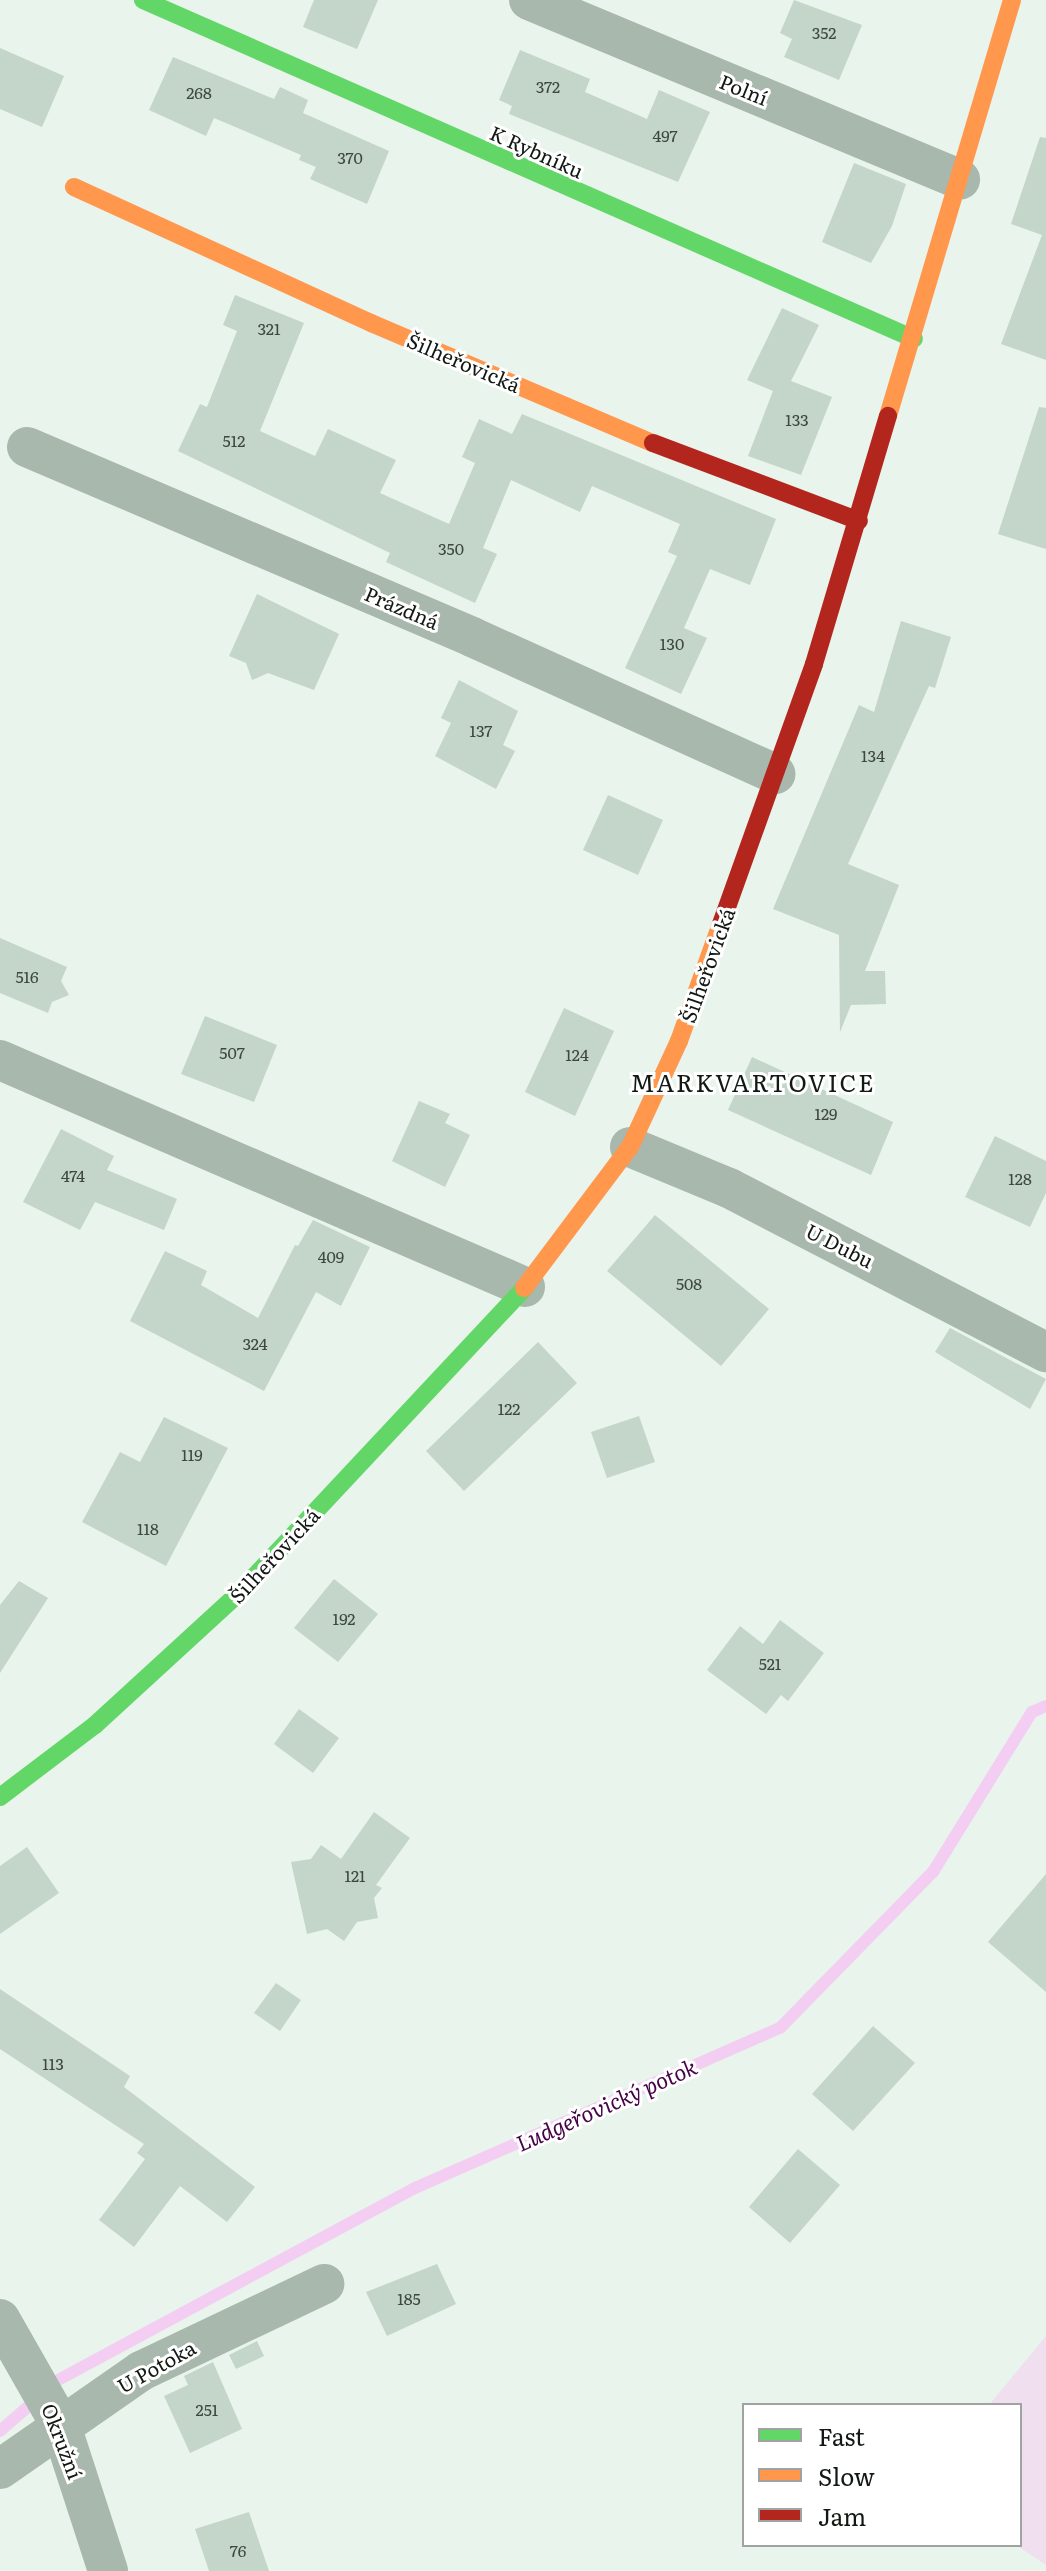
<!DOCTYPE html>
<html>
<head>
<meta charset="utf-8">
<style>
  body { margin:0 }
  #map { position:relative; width:1046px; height:2571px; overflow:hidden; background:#e9f4ec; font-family:Literata,serif }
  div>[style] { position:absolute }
  .green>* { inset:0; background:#f0dfef }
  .stream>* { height:12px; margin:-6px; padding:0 6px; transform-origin:6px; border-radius:6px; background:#f3cef2 }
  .building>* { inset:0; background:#c3d6c9 }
  .street>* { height:40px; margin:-20px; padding:0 20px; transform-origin:20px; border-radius:20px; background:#a8b8ad }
  .fast>* { height:18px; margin:-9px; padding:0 9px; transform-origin:9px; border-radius:9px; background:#63d668 }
  .slow>* { height:18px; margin:-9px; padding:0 9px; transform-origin:9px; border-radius:9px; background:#ff974d }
  .jam>* { height:18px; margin:-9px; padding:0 9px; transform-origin:9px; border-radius:9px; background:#b3261e }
  span { translate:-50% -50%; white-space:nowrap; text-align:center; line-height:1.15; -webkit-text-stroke:6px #fff; paint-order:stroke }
  .number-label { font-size:16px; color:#3e4841 }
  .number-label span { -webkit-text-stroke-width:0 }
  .street-label { font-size:20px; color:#121914 }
  .water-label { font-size:22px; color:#470347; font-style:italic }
  .quarter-label { font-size:24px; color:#121914; letter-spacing:2px }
  .legend { position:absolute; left:742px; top:2403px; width:280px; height:144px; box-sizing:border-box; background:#fff; border:2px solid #a0a3a1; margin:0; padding:10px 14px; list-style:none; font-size:24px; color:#121914 }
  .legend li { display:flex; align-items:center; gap:16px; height:40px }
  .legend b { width:40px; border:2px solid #a0a3a1 }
</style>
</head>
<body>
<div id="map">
  <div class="green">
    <i style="clip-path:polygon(1046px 2336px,1046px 2565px,1016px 2545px,1020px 2405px,989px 2405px)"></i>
  </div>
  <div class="stream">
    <i style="left:60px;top:2379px;width:403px;rotate:-28.3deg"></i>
    <i style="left:415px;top:2188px;width:399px;rotate:-23.7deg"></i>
    <i style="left:780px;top:2028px;width:219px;rotate:-45.6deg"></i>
    <i style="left:933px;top:1872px;width:188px;rotate:-58.3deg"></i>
    <i style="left:1032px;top:1712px;width:15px;rotate:-23deg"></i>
    <i style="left:0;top:2431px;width:38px;rotate:-41deg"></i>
  </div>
  <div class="building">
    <i style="clip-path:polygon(314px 0,378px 0,357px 49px,303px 27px)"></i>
    <i style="clip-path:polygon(794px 0,862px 25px,839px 80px,784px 57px,792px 39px,780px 33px)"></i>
    <i style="clip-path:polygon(0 48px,64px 76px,42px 127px,0 109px)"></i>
    <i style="clip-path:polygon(520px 50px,590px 79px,585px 92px,647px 119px,659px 90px,710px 112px,678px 182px,509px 114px,512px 106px,499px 100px)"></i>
    <i style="clip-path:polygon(173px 57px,274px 99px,280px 87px,308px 100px,303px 113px,389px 151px,367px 204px,310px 179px,316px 167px,299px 160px,301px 155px,214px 118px,206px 136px,149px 110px)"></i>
    <i style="clip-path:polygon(1040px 137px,1046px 138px,1046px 360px,1001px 344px,1042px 235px,1011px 224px)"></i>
    <i style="clip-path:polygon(854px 163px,906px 184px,892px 226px,871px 263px,822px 242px)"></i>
    <i style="clip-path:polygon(235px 295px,304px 323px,260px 431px,315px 456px,328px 429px,396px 460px,380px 493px,449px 524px,475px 463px,462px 457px,479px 419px,512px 434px,522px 414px,776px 519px,750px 585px,710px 569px,684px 628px,707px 638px,681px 694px,625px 668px,677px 556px,668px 552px,680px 524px,592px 486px,580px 512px,511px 480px,483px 548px,497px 554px,475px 603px,386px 562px,390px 553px,178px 451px,200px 404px,207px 407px,237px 331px,223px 325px)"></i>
    <i style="clip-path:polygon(782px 308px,819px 325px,791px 381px,832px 397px,801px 475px,748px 456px,773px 391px,747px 380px)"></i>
    <i style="clip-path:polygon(1039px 407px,1046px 408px,1046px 549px,998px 534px)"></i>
    <i style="clip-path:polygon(257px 594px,339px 634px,314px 690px,268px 673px,252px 680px,246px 663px,229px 656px)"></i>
    <i style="clip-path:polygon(901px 621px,951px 637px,935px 688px,929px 686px,848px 864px,899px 885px,865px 971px,885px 971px,886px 1004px,851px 1005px,840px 1032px,839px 935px,773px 909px,859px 705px,874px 712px)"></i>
    <i style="clip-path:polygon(459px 680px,518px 711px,503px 745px,515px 751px,496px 789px,435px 756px,451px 723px,441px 718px)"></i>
    <i style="clip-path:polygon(608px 795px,663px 820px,638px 875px,583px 850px)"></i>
    <i style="clip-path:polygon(0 938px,67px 967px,61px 981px,69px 995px,52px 1002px,48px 1013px,0 993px)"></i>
    <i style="clip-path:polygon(564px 1008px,614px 1031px,575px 1116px,525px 1092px)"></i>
    <i style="clip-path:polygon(205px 1016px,277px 1045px,254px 1102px,181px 1074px)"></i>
    <i style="clip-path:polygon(752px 1057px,893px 1122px,871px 1175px,728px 1110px)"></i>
    <i style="clip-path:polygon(419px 1101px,450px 1114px,445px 1123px,470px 1135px,445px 1187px,392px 1161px)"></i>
    <i style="clip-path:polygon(61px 1129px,114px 1156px,107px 1170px,177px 1199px,164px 1230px,95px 1202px,80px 1230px,23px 1202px)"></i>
    <i style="clip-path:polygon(995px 1136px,1046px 1161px,1046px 1193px,1030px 1227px,965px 1197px)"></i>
    <i style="clip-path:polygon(655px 1215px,769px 1309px,721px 1366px,607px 1271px)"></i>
    <i style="clip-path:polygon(313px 1220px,370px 1247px,341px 1306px,316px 1292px,264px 1391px,130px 1321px,165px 1251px,207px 1271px,201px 1285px,258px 1318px,295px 1245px,298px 1246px)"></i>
    <i style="clip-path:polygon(950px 1328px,1046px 1379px,1030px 1409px,935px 1352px)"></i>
    <i style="clip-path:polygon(538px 1342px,577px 1383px,464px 1491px,426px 1451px)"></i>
    <i style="clip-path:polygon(639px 1416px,655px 1462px,607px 1478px,591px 1432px)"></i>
    <i style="clip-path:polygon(164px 1417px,228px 1448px,166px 1566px,82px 1522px,120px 1452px,140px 1462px)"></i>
    <i style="clip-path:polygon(334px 1579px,378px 1614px,338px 1662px,294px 1628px)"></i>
    <i style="clip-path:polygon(19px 1581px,48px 1598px,0 1673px,0 1605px)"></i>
    <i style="clip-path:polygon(780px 1620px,824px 1653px,788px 1701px,781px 1695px,766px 1714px,707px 1670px,740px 1626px,763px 1644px)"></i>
    <i style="clip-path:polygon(299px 1709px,339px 1738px,313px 1773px,274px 1744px)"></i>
    <i style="clip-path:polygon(374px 1812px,410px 1838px,376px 1885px,382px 1888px,374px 1898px,378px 1918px,357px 1922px,344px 1941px,327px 1929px,307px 1934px,291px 1862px,311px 1859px,321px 1845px,341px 1859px)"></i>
    <i style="clip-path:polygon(27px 1847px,59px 1893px,0 1934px,0 1866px)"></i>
    <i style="clip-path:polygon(1046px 1874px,1046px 1992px,988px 1942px)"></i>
    <i style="clip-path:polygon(276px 1983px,301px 2000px,280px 2031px,254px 2013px)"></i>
    <i style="clip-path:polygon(0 1989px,130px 2076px,124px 2087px,255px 2187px,227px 2222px,180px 2186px,134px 2247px,99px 2220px,145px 2159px,137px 2153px,144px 2144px,0 2049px)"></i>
    <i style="clip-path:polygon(873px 2026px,915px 2063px,853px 2131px,812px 2094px)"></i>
    <i style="clip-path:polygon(798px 2149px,840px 2185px,790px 2243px,749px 2207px)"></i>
    <i style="clip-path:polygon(437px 2264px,456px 2304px,387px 2336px,366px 2292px)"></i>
    <i style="clip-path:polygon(257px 2341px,264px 2356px,236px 2369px,229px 2355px)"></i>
    <i style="clip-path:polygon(213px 2362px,242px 2429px,190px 2453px,164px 2396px,188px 2385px,184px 2376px)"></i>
    <i style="clip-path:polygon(249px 2512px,269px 2571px,209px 2571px,195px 2529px)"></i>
  </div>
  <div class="street">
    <i style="left:529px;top:0;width:467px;rotate:22.6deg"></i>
    <i style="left:27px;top:447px;width:484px;rotate:23.1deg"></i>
    <i style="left:472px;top:637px;width:333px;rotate:24.3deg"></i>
    <i style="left:0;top:1060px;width:572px;rotate:23.38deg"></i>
    <i style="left:630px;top:1147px;width:107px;rotate:22.5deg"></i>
    <i style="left:729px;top:1188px;width:357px;rotate:27.4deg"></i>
    <i style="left:0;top:2319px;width:123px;rotate:60.3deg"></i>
    <i style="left:61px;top:2426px;width:152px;rotate:72deg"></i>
    <i style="left:0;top:2469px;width:172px;rotate:-34.8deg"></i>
    <i style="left:141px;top:2371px;width:203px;rotate:-25.4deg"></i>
  </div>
  <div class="fast">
    <i style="left:143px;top:0;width:842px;rotate:23.73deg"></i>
    <i style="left:0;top:1797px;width:119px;rotate:-37.2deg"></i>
    <i style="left:95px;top:1725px;width:194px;rotate:-42.5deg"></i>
    <i style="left:238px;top:1594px;width:419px;rotate:-46.9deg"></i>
  </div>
  <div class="slow">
    <i style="left:74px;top:187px;width:327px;rotate:24.6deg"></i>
    <i style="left:371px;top:323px;width:306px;rotate:23.1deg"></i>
    <i style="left:888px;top:416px;width:434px;rotate:-73.4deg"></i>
    <i style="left:524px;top:1288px;width:176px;rotate:-53.1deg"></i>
    <i style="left:630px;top:1147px;width:117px;rotate:-65.2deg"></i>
    <i style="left:679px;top:1041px;width:124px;rotate:-70.3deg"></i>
  </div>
  <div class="jam">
    <i style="left:653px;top:443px;width:220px;rotate:20.7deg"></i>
    <i style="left:721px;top:924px;width:276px;rotate:-70.3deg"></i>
    <i style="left:814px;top:664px;width:259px;rotate:-73.4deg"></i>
  </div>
  <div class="number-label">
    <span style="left:824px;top:32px">352</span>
    <span style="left:548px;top:86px">372</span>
    <span style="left:199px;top:92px">268</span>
    <span style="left:665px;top:135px">497</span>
    <span style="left:350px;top:157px">370</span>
    <span style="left:269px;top:328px">321</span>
    <span style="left:797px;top:419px">133</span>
    <span style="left:234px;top:440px">512</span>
    <span style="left:451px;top:548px">350</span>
    <span style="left:672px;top:643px">130</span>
    <span style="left:481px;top:730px">137</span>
    <span style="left:873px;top:755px">134</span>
    <span style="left:27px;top:976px">516</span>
    <span style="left:232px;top:1052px">507</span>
    <span style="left:577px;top:1054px">124</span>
    <span style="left:826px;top:1113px">129</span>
    <span style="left:73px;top:1175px">474</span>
    <span style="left:1020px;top:1178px">128</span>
    <span style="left:331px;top:1256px">409</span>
    <span style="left:689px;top:1283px">508</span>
    <span style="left:255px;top:1343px">324</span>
    <span style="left:509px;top:1408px">122</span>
    <span style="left:192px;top:1454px">119</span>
    <span style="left:148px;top:1528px">118</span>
    <span style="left:344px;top:1618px">192</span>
    <span style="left:770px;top:1663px">521</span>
    <span style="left:355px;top:1875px">121</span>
    <span style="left:53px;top:2063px">113</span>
    <span style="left:409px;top:2298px">185</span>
    <span style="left:207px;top:2409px">251</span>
    <span style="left:238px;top:2550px">76</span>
  </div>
  <div class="street-label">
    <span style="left:744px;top:89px;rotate:22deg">Polní</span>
    <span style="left:537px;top:151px;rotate:24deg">K Rybníku</span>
    <span style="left:464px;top:362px;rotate:23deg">Šilheřovická</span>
    <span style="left:402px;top:607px;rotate:23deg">Prázdná</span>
    <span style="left:707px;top:965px;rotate:-70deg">Šilheřovická</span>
    <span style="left:840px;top:1245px;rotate:27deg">U Dubu</span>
    <span style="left:274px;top:1555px;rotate:-47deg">Šilheřovická</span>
    <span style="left:156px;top:2366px;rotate:-29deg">U Potoka</span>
    <span style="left:63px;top:2441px;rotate:69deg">Okružní</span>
  </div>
  <div class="water-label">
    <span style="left:606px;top:2104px;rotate:-24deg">Ludgeřovický potok</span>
  </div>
  <div class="quarter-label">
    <span style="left:753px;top:1082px">MARKVARTOVICE</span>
  </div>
  <ul class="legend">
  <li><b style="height:10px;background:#63d668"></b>Fast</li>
  <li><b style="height:10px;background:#ff974d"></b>Slow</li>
  <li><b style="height:10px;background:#b3261e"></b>Jam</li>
  </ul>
</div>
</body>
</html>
